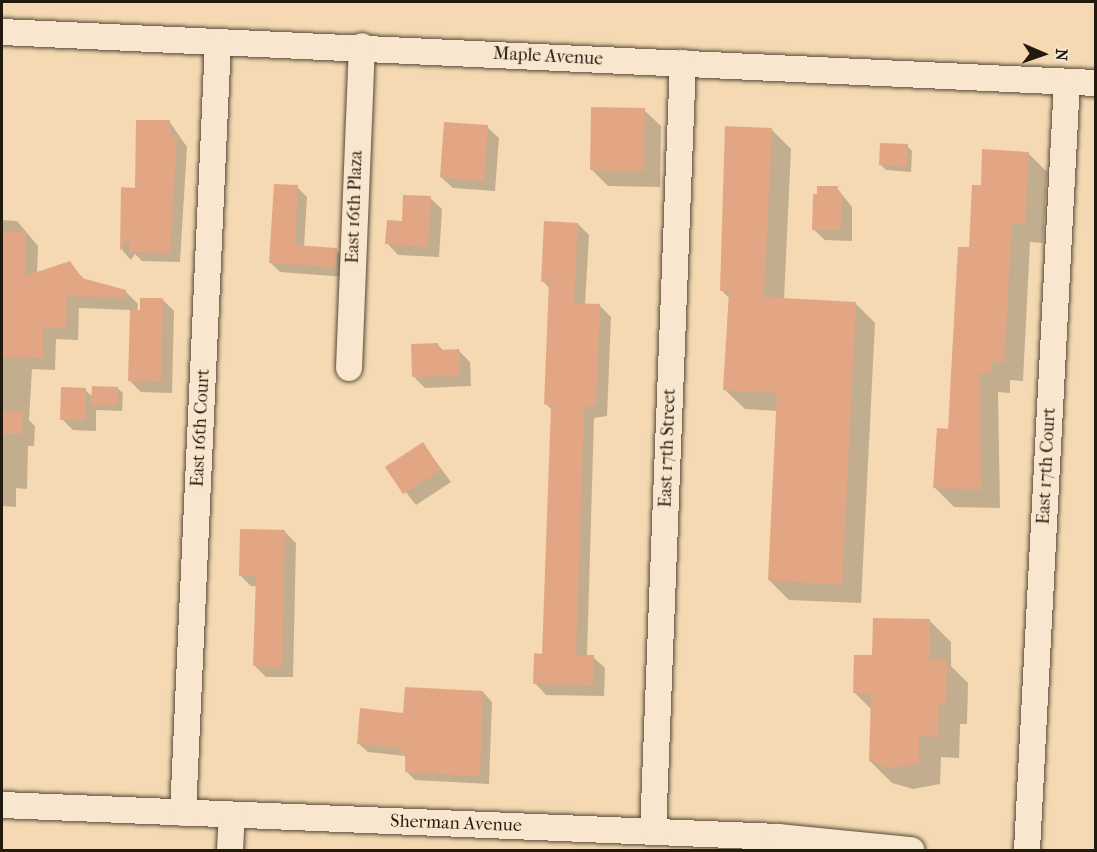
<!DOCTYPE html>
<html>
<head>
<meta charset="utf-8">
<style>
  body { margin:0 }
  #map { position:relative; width:1097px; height:852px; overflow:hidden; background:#f4d9b3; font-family:"IM FELL French Canon",serif }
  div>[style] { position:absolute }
  .shadow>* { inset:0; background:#0003 }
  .building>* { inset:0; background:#e3a684 }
  .roads { filter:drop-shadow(0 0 2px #574a38) drop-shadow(0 0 2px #574a38) }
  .minor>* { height:26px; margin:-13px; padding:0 13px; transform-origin:13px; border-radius:13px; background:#f8e6ce }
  span { translate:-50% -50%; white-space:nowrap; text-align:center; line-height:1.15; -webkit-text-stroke:4.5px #f8e6ce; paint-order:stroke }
  .street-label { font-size:18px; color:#231a0f }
  .frame { position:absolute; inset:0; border:3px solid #231a0f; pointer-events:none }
  .north { position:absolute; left:1013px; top:24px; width:60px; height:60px; -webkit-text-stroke:4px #f8e6ce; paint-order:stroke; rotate:92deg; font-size:16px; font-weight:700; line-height:24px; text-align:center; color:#231a0f }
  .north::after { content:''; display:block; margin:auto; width:21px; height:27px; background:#231a0f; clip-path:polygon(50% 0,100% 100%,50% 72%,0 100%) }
</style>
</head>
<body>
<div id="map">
  <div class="shadow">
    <i style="clip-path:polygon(644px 110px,661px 126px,660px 187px,608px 186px,591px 169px)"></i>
    <i style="clip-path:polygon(169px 121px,187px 147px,180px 262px,142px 261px,135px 254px,131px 260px,122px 250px,122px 189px,137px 189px)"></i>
    <i style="clip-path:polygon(487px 127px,499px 138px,495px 191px,453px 188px,441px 177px)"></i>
    <i style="clip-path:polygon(771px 129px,791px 149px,784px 300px,856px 304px,875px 323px,861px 603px,789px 600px,769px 580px,778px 411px,745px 409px,725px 390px,730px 299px,721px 290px)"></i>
    <i style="clip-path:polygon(907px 146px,912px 151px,911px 172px,886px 170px,881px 165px)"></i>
    <i style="clip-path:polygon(1028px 153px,1047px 172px,1043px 243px,1030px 242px,1023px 381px,1010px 380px,1010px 393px,998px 392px,1000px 508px,954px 507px,935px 488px,950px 430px,970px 249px,982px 187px)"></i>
    <i style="clip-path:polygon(297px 187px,307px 197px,304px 247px,336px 250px,346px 260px,345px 277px,280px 272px,270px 262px)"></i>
    <i style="clip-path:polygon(837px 188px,852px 207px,852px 241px,825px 240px,813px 229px)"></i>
    <i style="clip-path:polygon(430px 198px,442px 209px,439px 257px,398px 255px,387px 243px)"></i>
    <i style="clip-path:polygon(2px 220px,17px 221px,38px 246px,37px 273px,69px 263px,86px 281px,125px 291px,138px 304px,137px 312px,162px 299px,174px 311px,172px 393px,141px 392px,130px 381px,131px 310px,79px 308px,78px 340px,56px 339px,55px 370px,32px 369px,29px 420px,35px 426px,34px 446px,28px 446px,27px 489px,16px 488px,16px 507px,2px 506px)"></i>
    <i style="clip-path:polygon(578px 224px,589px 235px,585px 305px,599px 305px,611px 317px,607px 416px,594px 418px,587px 656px,593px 657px,605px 668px,604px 696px,546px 695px,535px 683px,544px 655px,552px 410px,545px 403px,550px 289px,543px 281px)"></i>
    <i style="clip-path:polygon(438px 345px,444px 351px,459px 351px,470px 362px,471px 386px,425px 388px,414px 377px)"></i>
    <i style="clip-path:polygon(117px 388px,123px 393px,122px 411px,96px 410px,96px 431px,73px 430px,62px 419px,85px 390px,93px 397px)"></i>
    <i style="clip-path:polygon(423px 444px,451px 482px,416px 505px,387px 468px)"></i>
    <i style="clip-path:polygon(285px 532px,296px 543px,293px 677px,266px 677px,255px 666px,257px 586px,251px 586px,240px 575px)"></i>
    <i style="clip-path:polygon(930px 621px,951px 642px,951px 666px,968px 683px,967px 724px,960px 724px,959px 758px,941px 757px,940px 784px,913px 789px,892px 783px,870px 761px,872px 710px,855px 693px,873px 657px)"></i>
    <i style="clip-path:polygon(483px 692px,492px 702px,489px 784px,415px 780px,406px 771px,405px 756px,368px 752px,358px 743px,405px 714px)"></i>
  </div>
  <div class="building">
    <i style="clip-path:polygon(591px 107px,645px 108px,644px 171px,590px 170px)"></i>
    <i style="clip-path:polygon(136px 120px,170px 120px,170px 135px,177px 135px,170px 253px,130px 252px,130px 235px,120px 251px,121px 187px,135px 188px)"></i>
    <i style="clip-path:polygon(444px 122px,488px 125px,484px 181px,440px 177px)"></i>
    <i style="clip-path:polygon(725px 126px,772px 128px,764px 297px,856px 302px,842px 585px,768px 580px,777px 393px,723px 390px,729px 291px,720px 291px)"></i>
    <i style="clip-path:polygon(880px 143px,908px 144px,907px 167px,879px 165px)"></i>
    <i style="clip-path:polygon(982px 149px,1029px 152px,1025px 224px,1012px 224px,1004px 363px,991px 362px,991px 374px,980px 373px,981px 490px,933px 488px,937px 428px,948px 429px,958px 247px,969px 247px,972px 185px,981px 185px)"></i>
    <i style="clip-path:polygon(274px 184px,298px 185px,295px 245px,337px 248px,336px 267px,269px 263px)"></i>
    <i style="clip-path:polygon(817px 186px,838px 186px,837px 194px,842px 194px,841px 230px,812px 230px,813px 194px,817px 194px)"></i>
    <i style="clip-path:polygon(403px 195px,431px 196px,428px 247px,385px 244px,387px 220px,402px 221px)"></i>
    <i style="clip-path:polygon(544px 221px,578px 223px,574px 303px,600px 304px,596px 405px,584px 407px,576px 655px,594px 655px,593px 686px,533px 684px,534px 653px,542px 654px,551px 406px,544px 404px,549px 282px,541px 282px)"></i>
    <i style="clip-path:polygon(26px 231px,25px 276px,70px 261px,82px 278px,126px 290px,125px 298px,67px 296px,66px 327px,43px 327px,43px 358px,2px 357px,2px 232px)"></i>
    <i style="clip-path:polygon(140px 298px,163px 298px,161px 382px,128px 381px,130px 310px,140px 310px)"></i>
    <i style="clip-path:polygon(438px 343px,439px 350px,459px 349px,460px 376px,412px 377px,411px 344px)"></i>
    <i style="clip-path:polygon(92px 386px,118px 387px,117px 406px,91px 405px)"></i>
    <i style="clip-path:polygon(61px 387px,86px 388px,85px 420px,60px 420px)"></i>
    <i style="clip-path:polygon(2px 411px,23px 412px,22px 434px,2px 434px)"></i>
    <i style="clip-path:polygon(423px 442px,441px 470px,403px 494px,385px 467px)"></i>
    <i style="clip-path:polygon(240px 529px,285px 530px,282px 667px,253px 666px,256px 576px,239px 576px)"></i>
    <i style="clip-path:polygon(873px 618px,930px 619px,930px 659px,947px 660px,946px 703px,939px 703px,938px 737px,919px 736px,919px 763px,890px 768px,869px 761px,871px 694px,853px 693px,854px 655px,872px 655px)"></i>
    <i style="clip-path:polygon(405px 687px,483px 691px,480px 776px,405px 772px,406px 755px,401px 754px,401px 748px,357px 744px,360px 708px,403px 713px)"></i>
  </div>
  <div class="roads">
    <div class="minor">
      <i style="left:2px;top:32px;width:1095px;rotate:2.67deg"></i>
      <i style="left:349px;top:368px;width:322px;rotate:-87.7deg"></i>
      <i style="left:2px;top:805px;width:777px;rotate:2.36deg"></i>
      <i style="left:778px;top:837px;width:134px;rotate:5.6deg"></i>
      <i style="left:183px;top:813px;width:771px;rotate:-87.4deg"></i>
      <i style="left:653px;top:832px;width:770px;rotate:-87.77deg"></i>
      <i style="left:230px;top:850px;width:35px;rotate:-87deg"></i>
      <i style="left:1027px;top:850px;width:769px;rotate:-87.02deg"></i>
    </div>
  </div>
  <div class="street-label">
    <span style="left:548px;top:57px;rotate:3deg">Maple Avenue</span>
    <span style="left:355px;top:207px;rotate:-88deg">East 16th Plaza</span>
    <span style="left:201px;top:428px;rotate:-87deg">East 16th Court</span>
    <span style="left:668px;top:448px;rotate:-88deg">East 17th Street</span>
    <span style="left:1047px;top:466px;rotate:-87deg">East 17th Court</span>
    <span style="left:456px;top:824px;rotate:2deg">Sherman Avenue</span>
  </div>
  <div class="frame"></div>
  <div class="north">N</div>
</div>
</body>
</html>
